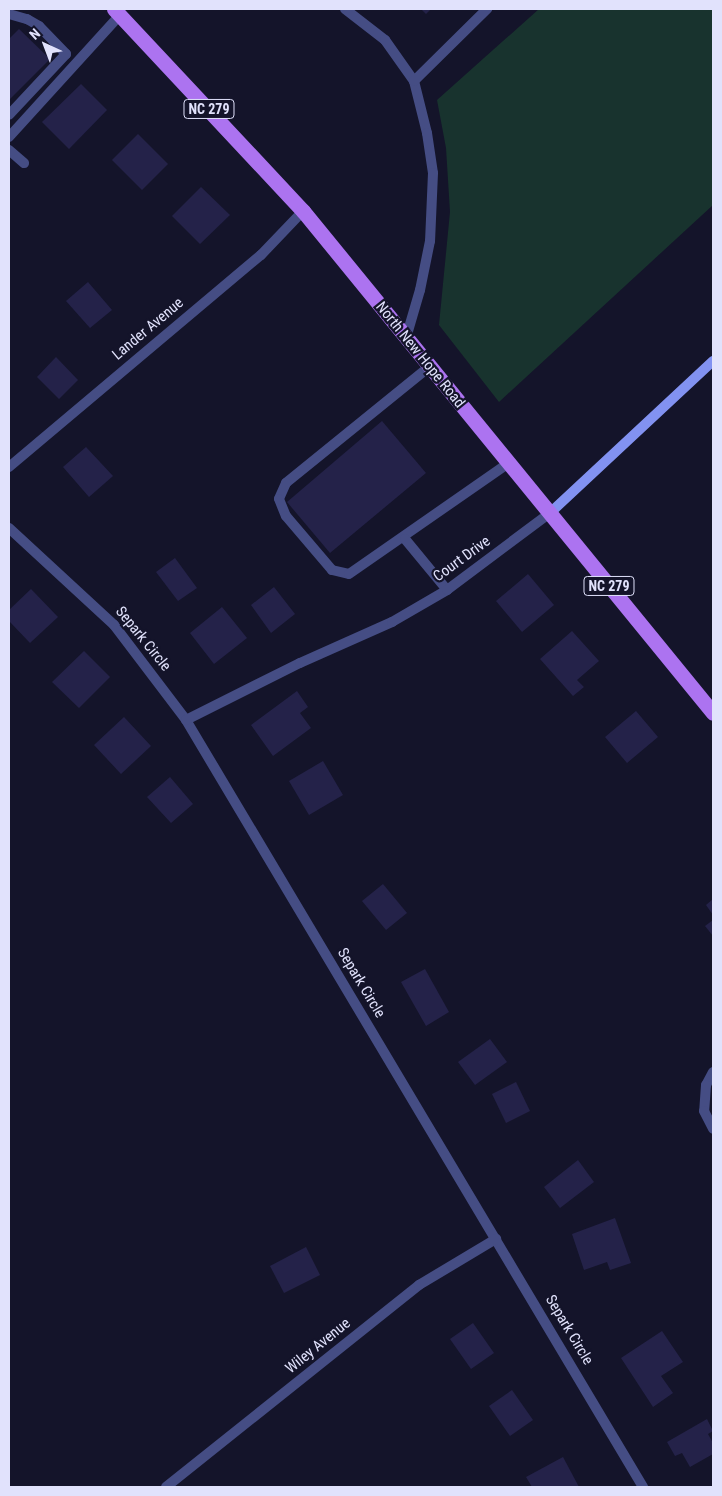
<!DOCTYPE html>
<html>
<head>
<meta charset="utf-8">
<style>
  body { margin:0 }
  #map { position:relative; width:722px; height:1496px; overflow:hidden; background:#14142a; font-family:"Roboto Condensed",sans-serif }
  div>[style] { position:absolute }
  .green>* { inset:0; background:#18332e }
  .building>* { inset:0; background:#242249 }
  .lane>* { height:10px; margin:-5px; padding:0 5px; transform-origin:5px; border-radius:5px; background:#454d84 }
  .street>* { height:10px; margin:-5px; padding:0 5px; transform-origin:5px; border-radius:5px; background:#454d84 }
  .secondary>* { height:10px; margin:-5px; padding:0 5px; transform-origin:5px; border-radius:5px; background:#8292f1 }
  .primary>* { height:15px; margin:-7.5px; padding:0 7.5px; transform-origin:7.5px; border-radius:7.5px; background:#ac73f0 }
  span { translate:-50% -50%; white-space:nowrap; text-align:center; line-height:1.15; -webkit-text-stroke:4.5px #14142a; paint-order:stroke }
  .shield-label span { padding:1px 4px; background:#14142a; border:1px solid; border-radius:4px; -webkit-text-stroke-width:0 }
  .shield-label { font-size:14px; color:#e1e2fc; font-weight:700 }
  .street-label { font-size:15px; color:#e1e2fc }
  .frame { position:absolute; inset:0; border:10px solid #e1e2fc; pointer-events:none }
  .north { position:absolute; left:20px; top:20px; width:50px; height:50px; -webkit-text-stroke:4px #14142a; paint-order:stroke; rotate:317deg; font-size:14px; font-weight:700; line-height:20px; text-align:center; color:#e1e2fc }
  .north::after { content:''; display:block; margin:auto; width:18px; height:22px; background:#e1e2fc; clip-path:polygon(50% 0,100% 100%,50% 72%,0 100%) }
</style>
</head>
<body>
<div id="map">
  <div class="green">
    <i style="clip-path:polygon(539px 9px,713px 9px,713px 205px,499px 402px,439px 325px,450px 212px,446px 148px,437px 100px)"></i>
  </div>
  <div class="building">
    <i style="clip-path:polygon(421px 9px,431px 9px,426px 14px)"></i>
    <i style="clip-path:polygon(19px 29px,50px 59px,9px 100px,9px 39px)"></i>
    <i style="clip-path:polygon(81px 84px,107px 110px,69px 149px,42px 122px)"></i>
    <i style="clip-path:polygon(138px 134px,168px 164px,142px 190px,112px 160px)"></i>
    <i style="clip-path:polygon(201px 187px,230px 215px,200px 244px,172px 216px)"></i>
    <i style="clip-path:polygon(88px 282px,112px 310px,90px 328px,66px 301px)"></i>
    <i style="clip-path:polygon(56px 357px,78px 380px,59px 399px,37px 377px)"></i>
    <i style="clip-path:polygon(382px 421px,426px 473px,330px 553px,287px 502px)"></i>
    <i style="clip-path:polygon(86px 447px,113px 476px,89px 497px,63px 467px)"></i>
    <i style="clip-path:polygon(175px 558px,197px 588px,178px 601px,156px 572px)"></i>
    <i style="clip-path:polygon(528px 574px,554px 605px,522px 632px,496px 601px)"></i>
    <i style="clip-path:polygon(274px 587px,295px 614px,271px 633px,251px 605px)"></i>
    <i style="clip-path:polygon(31px 589px,58px 617px,30px 643px,9px 621px,9px 610px)"></i>
    <i style="clip-path:polygon(222px 607px,247px 638px,214px 664px,190px 633px)"></i>
    <i style="clip-path:polygon(572px 631px,599px 661px,577px 680px,584px 687px,573px 696px,540px 659px)"></i>
    <i style="clip-path:polygon(84px 651px,110px 677px,79px 708px,52px 682px)"></i>
    <i style="clip-path:polygon(297px 691px,308px 707px,300px 713px,311px 728px,273px 756px,251px 725px)"></i>
    <i style="clip-path:polygon(636px 711px,658px 737px,627px 763px,605px 737px)"></i>
    <i style="clip-path:polygon(124px 717px,151px 746px,121px 774px,94px 745px)"></i>
    <i style="clip-path:polygon(323px 761px,343px 795px,309px 815px,289px 781px)"></i>
    <i style="clip-path:polygon(170px 777px,193px 804px,171px 823px,147px 797px)"></i>
    <i style="clip-path:polygon(383px 884px,407px 913px,386px 930px,362px 901px)"></i>
    <i style="clip-path:polygon(713px 899px,713px 915px,706px 905px)"></i>
    <i style="clip-path:polygon(713px 920px,713px 936px,705px 926px)"></i>
    <i style="clip-path:polygon(425px 969px,449px 1012px,426px 1026px,401px 982px)"></i>
    <i style="clip-path:polygon(490px 1039px,507px 1062px,475px 1085px,458px 1062px)"></i>
    <i style="clip-path:polygon(516px 1082px,530px 1111px,506px 1123px,492px 1094px)"></i>
    <i style="clip-path:polygon(578px 1160px,594px 1182px,560px 1208px,544px 1187px)"></i>
    <i style="clip-path:polygon(615px 1218px,631px 1263px,610px 1270px,607px 1262px,584px 1270px,572px 1234px)"></i>
    <i style="clip-path:polygon(306px 1247px,320px 1275px,284px 1293px,270px 1266px)"></i>
    <i style="clip-path:polygon(473px 1323px,494px 1353px,471px 1369px,450px 1339px)"></i>
    <i style="clip-path:polygon(662px 1331px,683px 1362px,661px 1376px,673px 1393px,653px 1407px,621px 1358px)"></i>
    <i style="clip-path:polygon(512px 1390px,533px 1420px,510px 1436px,489px 1406px)"></i>
    <i style="clip-path:polygon(707px 1419px,713px 1431px,708px 1434px,713px 1443px,713px 1454px,690px 1467px,682px 1453px,675px 1456px,667px 1442px)"></i>
    <i style="clip-path:polygon(563px 1457px,579px 1487px,532px 1487px,526px 1477px)"></i>
  </div>
  <div class="lane">
    <i style="left:345px;top:9px;width:51px;rotate:37.8deg"></i>
    <i style="left:385px;top:40px;width:50px;rotate:54.7deg"></i>
    <i style="left:414px;top:81px;width:54px;rotate:76deg"></i>
    <i style="left:427px;top:133px;width:40px;rotate:81.5deg"></i>
    <i style="left:433px;top:173px;width:68px;rotate:92.5deg"></i>
    <i style="left:430px;top:241px;width:50px;rotate:101.5deg"></i>
    <i style="left:420px;top:290px;width:50px;rotate:106.3deg"></i>
    <i style="left:9px;top:14px;width:19px;rotate:16deg"></i>
    <i style="left:27px;top:19px;width:14px;rotate:30deg"></i>
    <i style="left:39px;top:26px;width:39px;rotate:46deg"></i>
    <i style="left:66px;top:54px;width:83px;rotate:133.1deg"></i>
    <i style="left:414px;top:81px;width:103px;rotate:-44.6deg"></i>
    <i style="left:9px;top:137px;width:165px;rotate:-47.7deg"></i>
    <i style="left:9px;top:150px;width:20px;rotate:41deg"></i>
    <i style="left:429px;top:367px;width:184px;rotate:141deg"></i>
    <i style="left:286px;top:483px;width:17px;rotate:114deg"></i>
    <i style="left:279px;top:499px;width:18px;rotate:68deg"></i>
    <i style="left:286px;top:516px;width:71px;rotate:49.6deg"></i>
    <i style="left:332px;top:570px;width:17px;rotate:13deg"></i>
    <i style="left:349px;top:574px;width:195px;rotate:-34.8deg"></i>
    <i style="left:405px;top:539px;width:66px;rotate:50.5deg"></i>
    <i style="left:713px;top:1072px;width:15px;rotate:118deg"></i>
    <i style="left:706px;top:1085px;width:26px;rotate:94deg"></i>
    <i style="left:704px;top:1111px;width:20px;rotate:63deg"></i>
  </div>
  <div class="street">
    <i style="left:9px;top:467px;width:329px;rotate:-40.1deg"></i>
    <i style="left:261px;top:255px;width:61px;rotate:-46.3deg"></i>
    <i style="left:9px;top:528px;width:143px;rotate:42.7deg"></i>
    <i style="left:114px;top:625px;width:119px;rotate:52.8deg"></i>
    <i style="left:186px;top:720px;width:893px;rotate:59.21deg"></i>
    <i style="left:186px;top:720px;width:127px;rotate:-26.6deg"></i>
    <i style="left:300px;top:663px;width:101px;rotate:-24deg"></i>
    <i style="left:392px;top:622px;width:64px;rotate:-30.2deg"></i>
    <i style="left:447px;top:590px;width:129px;rotate:-36.8deg"></i>
    <i style="left:166px;top:1487px;width:324px;rotate:-38.6deg"></i>
    <i style="left:419px;top:1285px;width:90px;rotate:-30.9deg"></i>
  </div>
  <div class="secondary">
    <i style="left:550px;top:513px;width:223px;rotate:-43deg"></i>
  </div>
  <div class="primary">
    <i style="left:114px;top:9px;width:277px;rotate:46.9deg"></i>
    <i style="left:303px;top:211px;width:648px;rotate:50.76deg"></i>
  </div>
  <div class="shield-label">
    <span style="left:209px;top:109px">NC 279</span>
    <span style="left:609px;top:586px">NC 279</span>
  </div>
  <div class="street-label">
    <span style="left:148px;top:329px;rotate:-40deg">Lander Avenue</span>
    <span style="left:420px;top:355px;rotate:51deg">North New Hope Road</span>
    <span style="left:462px;top:559px;rotate:-36deg">Court Drive</span>
    <span style="left:143px;top:639px;rotate:51deg">Separk Circle</span>
    <span style="left:361px;top:983px;rotate:59deg">Separk Circle</span>
    <span style="left:569px;top:1330px;rotate:59deg">Separk Circle</span>
    <span style="left:318px;top:1346px;rotate:-39deg">Wiley Avenue</span>
  </div>
  <div class="frame"></div>
  <div class="north">N</div>
</div>
</body>
</html>
